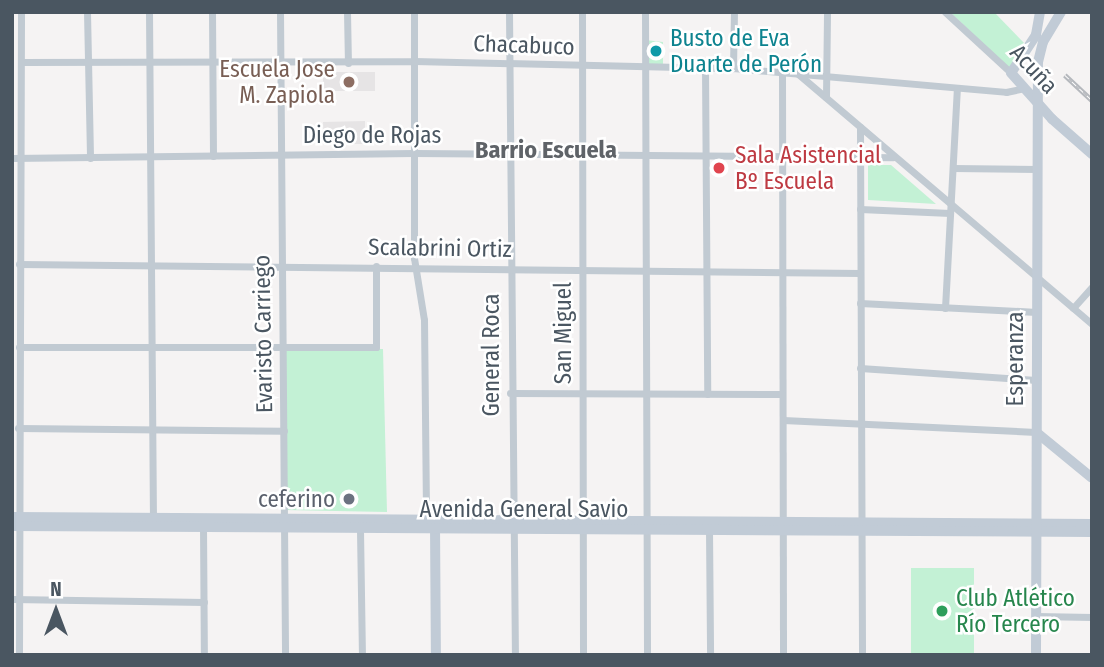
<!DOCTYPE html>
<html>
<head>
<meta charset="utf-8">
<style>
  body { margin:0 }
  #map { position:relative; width:1104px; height:667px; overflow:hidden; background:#f5f3f3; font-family:"Fira Sans Condensed",sans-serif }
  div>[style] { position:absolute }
  .education>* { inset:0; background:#e6e4e5 }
  .green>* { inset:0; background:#c3f1d5 }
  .street>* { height:7px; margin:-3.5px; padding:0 3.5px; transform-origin:3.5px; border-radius:3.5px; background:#c1cad2 }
  .secondary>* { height:10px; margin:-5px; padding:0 5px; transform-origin:5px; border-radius:5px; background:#c1cbd6 }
  .rail>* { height:4.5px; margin-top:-2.25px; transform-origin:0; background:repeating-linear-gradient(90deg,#fff 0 5px,#b5b8bd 0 10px); box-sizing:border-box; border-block:2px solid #b5b8bd }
  .dots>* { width:19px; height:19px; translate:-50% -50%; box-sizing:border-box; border:4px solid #fff; border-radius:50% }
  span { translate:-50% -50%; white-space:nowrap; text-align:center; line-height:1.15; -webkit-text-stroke:5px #fff; paint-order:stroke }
  .culture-label { font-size:23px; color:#0d838f }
  .left { translate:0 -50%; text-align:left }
  .street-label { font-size:23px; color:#4a5661 }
  .education-label { font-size:23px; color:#785e54 }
  .right { translate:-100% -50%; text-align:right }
  .health-label { font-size:23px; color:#be3a42 }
  .worship-label { font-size:23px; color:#5b616d }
  .leisure-label { font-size:23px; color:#27864d }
  .neighbourhood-label { font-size:24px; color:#5f6368; font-weight:700 }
  .frame { position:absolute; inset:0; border:14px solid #4a5661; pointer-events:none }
  .north { position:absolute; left:21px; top:576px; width:70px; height:70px; -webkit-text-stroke:5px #fff; paint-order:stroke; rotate:0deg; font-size:19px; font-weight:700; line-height:28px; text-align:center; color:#4a5661 }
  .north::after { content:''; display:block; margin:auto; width:24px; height:32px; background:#4a5661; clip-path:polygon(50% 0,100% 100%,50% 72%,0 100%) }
</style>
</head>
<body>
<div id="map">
  <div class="education">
    <i style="clip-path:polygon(323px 72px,375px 72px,375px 91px,323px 91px)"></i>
    <i style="clip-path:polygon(365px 121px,365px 144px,324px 144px,323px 122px)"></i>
  </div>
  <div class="green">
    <i style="clip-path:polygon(950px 12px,994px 12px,1026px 45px,1010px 69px)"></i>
    <i style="clip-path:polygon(645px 40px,663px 42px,663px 66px,645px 66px)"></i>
    <i style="clip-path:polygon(868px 165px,891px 165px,936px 204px,868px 200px)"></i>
    <i style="clip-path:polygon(283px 348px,383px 349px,387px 512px,284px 510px)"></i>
    <i style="clip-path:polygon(911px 568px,974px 568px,974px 655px,911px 655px)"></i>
  </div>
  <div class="street">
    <i style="left:87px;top:12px;width:146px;rotate:88.8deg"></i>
    <i style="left:149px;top:12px;width:507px;rotate:89.55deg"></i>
    <i style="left:212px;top:12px;width:144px;rotate:89.6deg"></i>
    <i style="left:280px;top:12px;width:643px;rotate:89.55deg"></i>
    <i style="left:347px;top:12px;width:51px;rotate:88.9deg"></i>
    <i style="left:414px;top:12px;width:246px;rotate:90deg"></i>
    <i style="left:414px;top:258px;width:63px;rotate:80.8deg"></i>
    <i style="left:424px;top:320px;width:192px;rotate:89.4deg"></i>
    <i style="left:426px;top:512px;width:11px;rotate:38deg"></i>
    <i style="left:509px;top:12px;width:643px;rotate:89.47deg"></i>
    <i style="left:582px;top:12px;width:643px;rotate:89.91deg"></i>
    <i style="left:645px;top:12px;width:643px;rotate:89.82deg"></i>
    <i style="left:945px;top:12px;width:90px;rotate:42.7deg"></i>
    <i style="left:21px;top:62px;width:393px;rotate:-0.1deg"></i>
    <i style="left:414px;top:61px;width:319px;rotate:1.3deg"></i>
    <i style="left:733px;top:68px;width:274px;rotate:5deg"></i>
    <i style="left:1006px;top:92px;width:19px;rotate:-12deg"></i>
    <i style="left:705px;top:68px;width:326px;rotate:89.6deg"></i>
    <i style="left:733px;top:68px;width:56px;rotate:-89deg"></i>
    <i style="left:782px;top:71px;width:584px;rotate:89.9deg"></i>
    <i style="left:797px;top:73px;width:387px;rotate:40.4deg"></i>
    <i style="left:826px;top:97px;width:85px;rotate:-89.3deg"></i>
    <i style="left:860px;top:127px;width:528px;rotate:89.78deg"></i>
    <i style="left:12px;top:158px;width:402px;rotate:-0.7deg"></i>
    <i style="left:414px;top:153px;width:479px;rotate:0.5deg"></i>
    <i style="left:953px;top:168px;width:84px;rotate:0.7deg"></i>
    <i style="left:860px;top:209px;width:90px;rotate:2.5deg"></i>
    <i style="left:19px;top:264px;width:841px;rotate:0.61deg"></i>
    <i style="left:860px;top:303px;width:177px;rotate:2.9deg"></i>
    <i style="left:945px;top:308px;width:220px;rotate:-86.9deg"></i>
    <i style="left:1073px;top:308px;width:28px;rotate:-48deg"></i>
    <i style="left:19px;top:347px;width:357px"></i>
    <i style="left:376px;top:347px;width:81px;rotate:-90deg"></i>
    <i style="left:860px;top:368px;width:176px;rotate:3.9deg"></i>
    <i style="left:510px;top:393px;width:272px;rotate:0.2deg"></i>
    <i style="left:783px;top:420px;width:253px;rotate:2.7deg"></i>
    <i style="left:18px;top:428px;width:266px;rotate:0.6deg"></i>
    <i style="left:203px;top:526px;width:129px;rotate:89.6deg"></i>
    <i style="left:360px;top:530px;width:125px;rotate:89.1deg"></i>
    <i style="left:709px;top:530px;width:125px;rotate:89.5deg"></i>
    <i style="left:12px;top:599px;width:192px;rotate:0.9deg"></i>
    <i style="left:1036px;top:616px;width:56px;rotate:1deg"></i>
    <i style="left:19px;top:655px;width:643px;rotate:-89.82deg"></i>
  </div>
  <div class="secondary">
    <i style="left:1040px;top:12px;width:23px;rotate:100deg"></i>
    <i style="left:1036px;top:35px;width:45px;rotate:123.3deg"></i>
    <i style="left:1011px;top:73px;width:62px;rotate:48.3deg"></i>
    <i style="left:1052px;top:119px;width:53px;rotate:41.2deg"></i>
    <i style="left:1036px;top:432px;width:72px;rotate:39.4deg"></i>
    <i style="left:12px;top:517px;width:1080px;rotate:0.37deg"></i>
    <i style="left:435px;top:525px;width:130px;rotate:89.6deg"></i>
    <i style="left:12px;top:526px;width:1080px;rotate:0.32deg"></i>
    <i style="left:1036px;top:655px;width:593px;rotate:-89.81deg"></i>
    <i style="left:1038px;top:62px;width:21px;rotate:-76deg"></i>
    <i style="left:1043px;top:42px;width:35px;rotate:-59deg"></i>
  </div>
  <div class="rail">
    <i style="left:1065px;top:75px;width:37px;rotate:43deg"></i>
  </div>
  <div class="dots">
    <i style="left:656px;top:51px;background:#0f9aa8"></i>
    <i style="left:349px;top:82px;background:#8d6e63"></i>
    <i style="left:719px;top:168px;background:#e0444e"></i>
    <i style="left:349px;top:499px;background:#6b7280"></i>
    <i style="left:942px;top:611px;background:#2e9e5b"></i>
  </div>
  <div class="culture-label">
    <span class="left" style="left:670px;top:51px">Busto de Eva<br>Duarte de Perón</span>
  </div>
  <div class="street-label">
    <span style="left:524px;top:45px;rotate:2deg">Chacabuco</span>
    <span style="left:1034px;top:69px;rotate:47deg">Acuña</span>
    <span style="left:372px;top:135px">Diego de Rojas</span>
    <span style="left:440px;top:248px;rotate:1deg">Scalabrini Ortiz</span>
    <span style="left:563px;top:333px;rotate:-90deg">San Miguel</span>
    <span style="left:263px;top:334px;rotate:-91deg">Evaristo Carriego</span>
    <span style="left:491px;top:355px;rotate:-90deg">General Roca</span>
    <span style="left:1015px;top:359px;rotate:-90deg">Esperanza</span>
    <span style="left:524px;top:509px">Avenida General Savio</span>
  </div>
  <div class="education-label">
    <span class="right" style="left:335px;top:82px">Escuela Jose<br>M. Zapiola</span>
  </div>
  <div class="health-label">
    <span class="left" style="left:735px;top:168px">Sala Asistencial<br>Bº Escuela</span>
  </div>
  <div class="worship-label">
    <span class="right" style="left:335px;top:499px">ceferino</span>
  </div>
  <div class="leisure-label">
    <span class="left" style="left:956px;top:611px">Club Atlético<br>Río Tercero</span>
  </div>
  <div class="neighbourhood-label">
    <span style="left:546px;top:151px">Barrio Escuela</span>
  </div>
  <div class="frame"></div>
  <div class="north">N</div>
</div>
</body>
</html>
